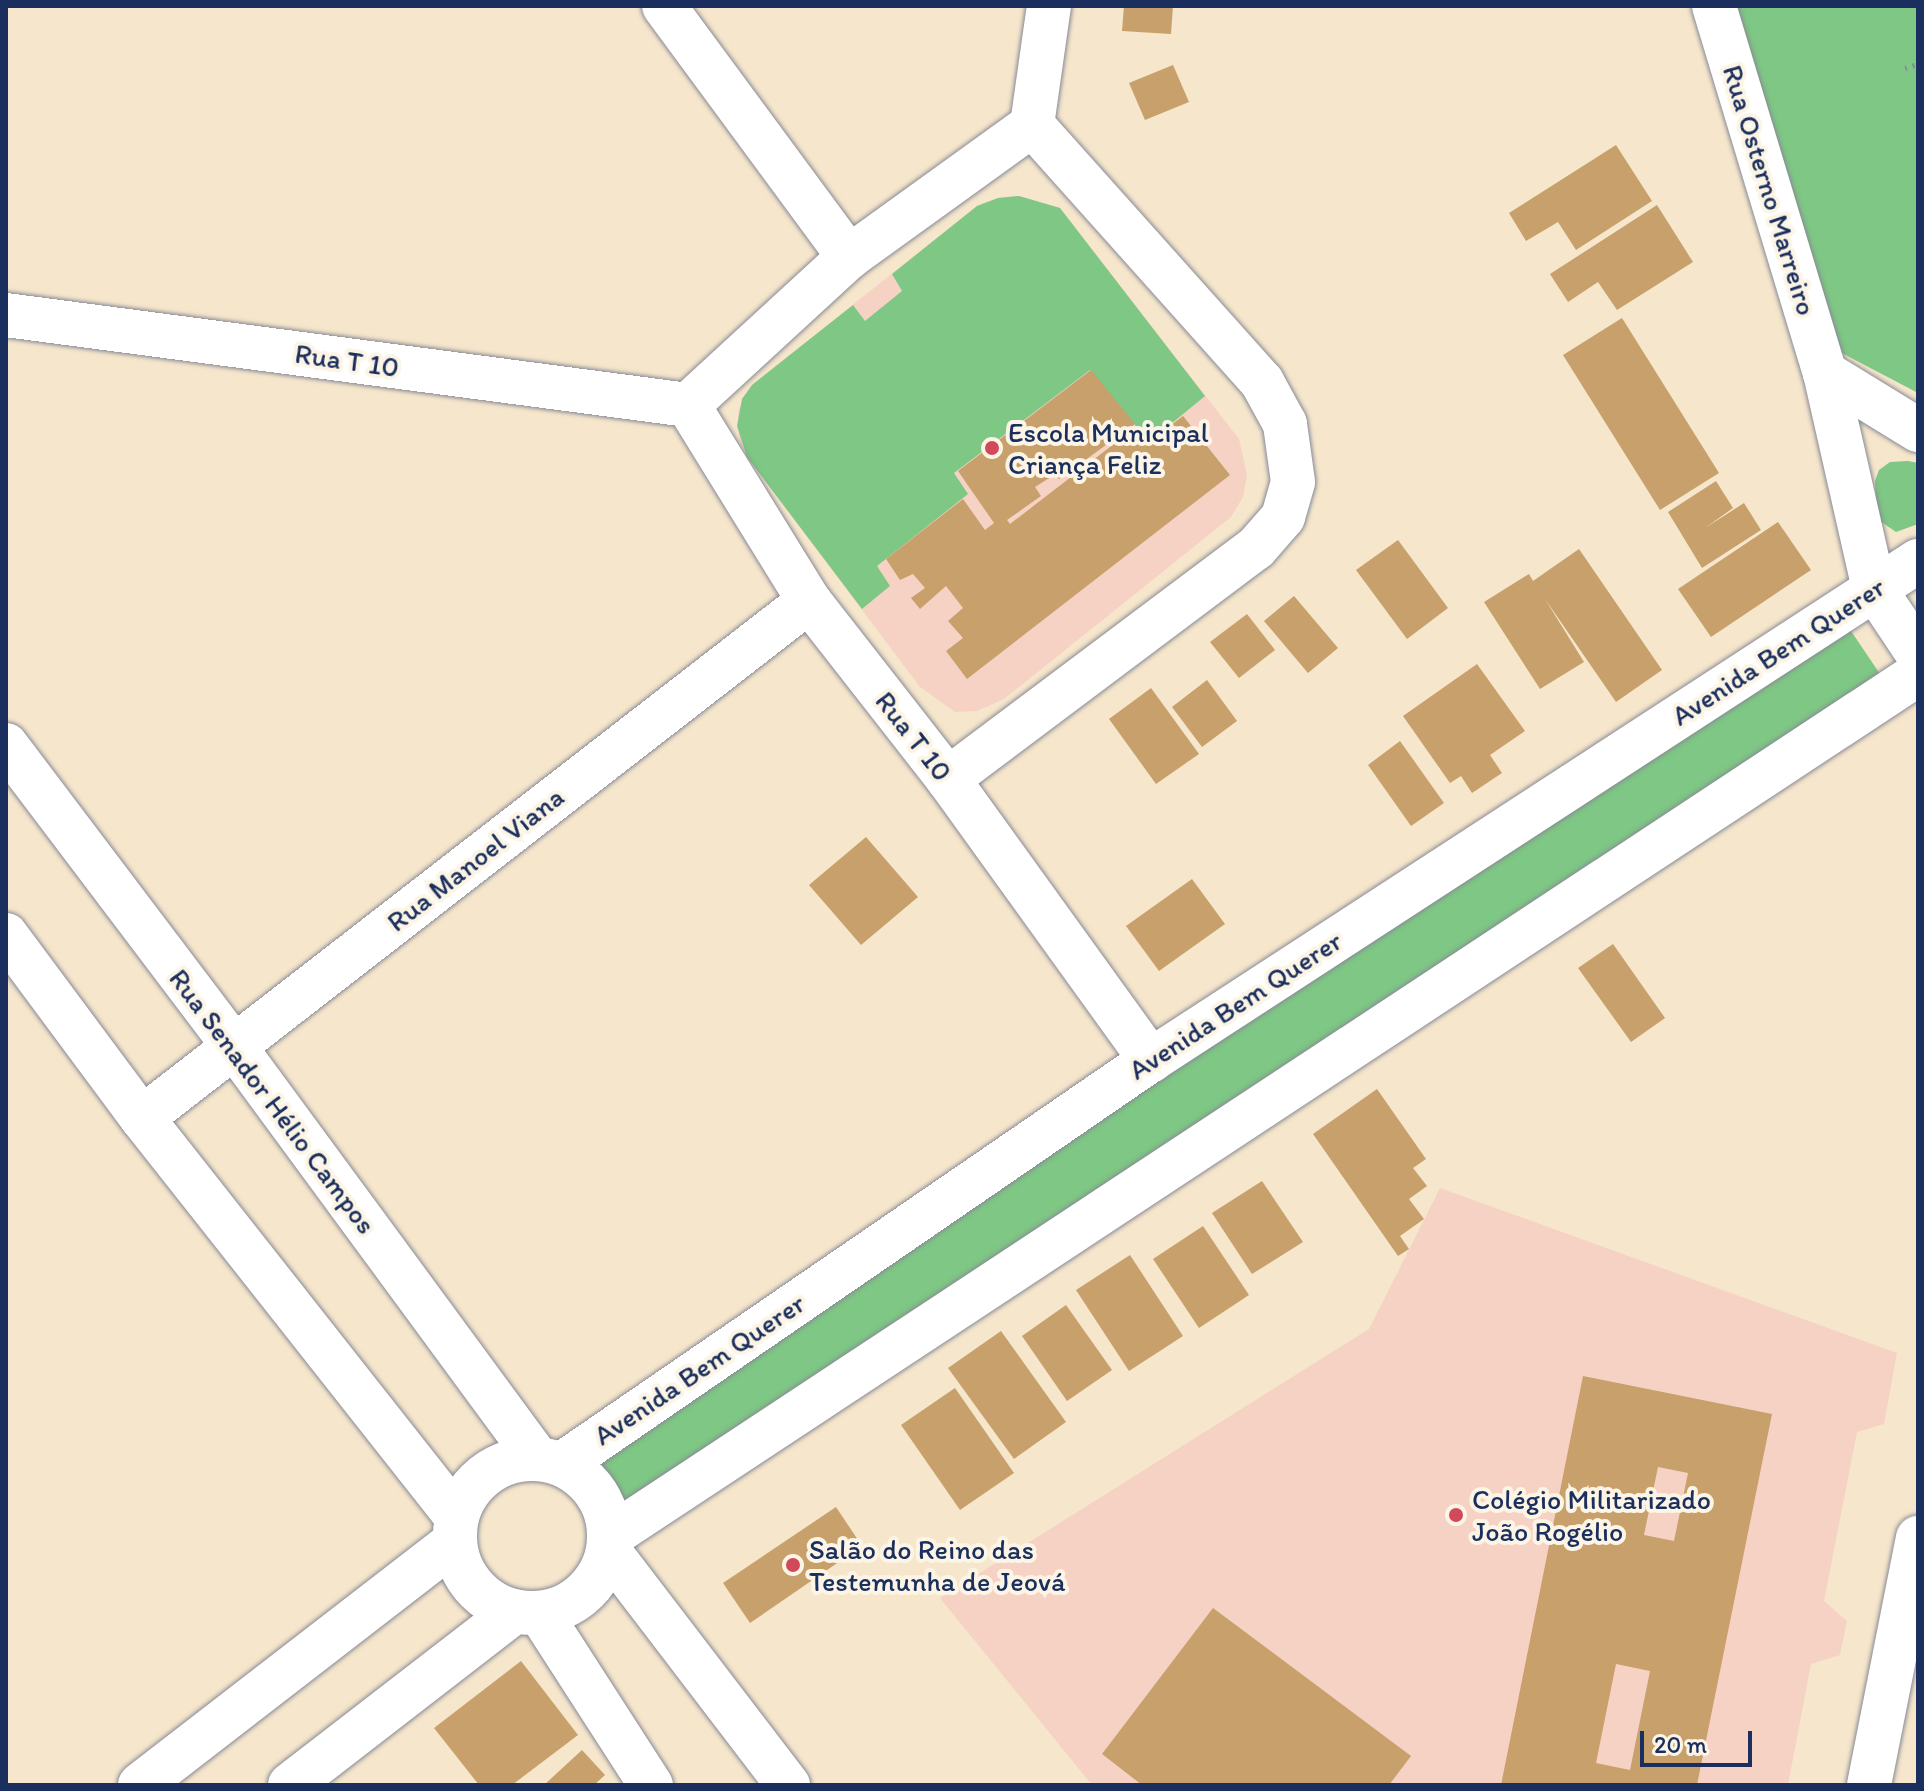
<!DOCTYPE html>
<html>
<head>
<meta charset="utf-8">
<style>
  body { margin:0 }
  #map { position:relative; width:1924px; height:1791px; overflow:hidden; background:#f6e6cc; font-family:Itim,sans-serif }
  div>[style] { position:absolute }
  .built>* { inset:0; background:#f6d2c5 }
  .green>* { inset:0; background:#7ec784 }
  .building>* { inset:0; background:#c7a06b }
  .path>* { height:5px; margin-top:-2.5px; transform-origin:0; background:repeating-linear-gradient(90deg,#888a95 0 2px,transparent 0 8px) }
  .roads { filter:drop-shadow(0 0 2px #888a95) drop-shadow(0 0 2px #888a95) }
  .minor>* { height:44px; margin:-22px; padding:0 22px; transform-origin:22px; border-radius:22px; background:#fff }
  .minor>.ring { margin:-22px; padding:0; box-sizing:content-box; background:none; border:44px solid #fff; border-radius:50% }
  .dots>* { width:22px; height:22px; translate:-50% -50%; box-sizing:border-box; border:4px solid #fcf5e5; border-radius:50% }
  span { translate:-50% -50%; white-space:nowrap; text-align:center; line-height:1.15; -webkit-text-stroke:8px #fcf5e5; paint-order:stroke }
  .street-label { font-size:28px; color:#1b2f5e }
  .poi-label { font-size:28px; color:#1b2f5e }
  .left { translate:0 -50%; text-align:left }
  .frame { position:absolute; inset:0; border:8px solid #1b2f5e; pointer-events:none }
  .scale { position:absolute; left:1640px; top:1731px; width:112px; height:36px; box-sizing:border-box; border:4px solid #1b2f5e; border-top:0; padding-left:10px; font-size:24px; line-height:28px; white-space:nowrap; color:#1b2f5e; -webkit-text-stroke:6px #fcf5e5; paint-order:stroke }
</style>
</head>
<body>
<div id="map">
  <div class="built">
    <i style="clip-path:polygon(1019px 196px,1060px 208px,1239px 439px,1247px 475px,1243px 497px,1231px 517px,1004px 699px,977px 711px,955px 712px,920px 687px,747px 457px,739px 441px,738px 411px,752px 385px,977px 206px,998px 198px)"></i>
    <i style="clip-path:polygon(1440px 1188px,1897px 1353px,1884px 1424px,1857px 1432px,1824px 1601px,1847px 1621px,1840px 1655px,1811px 1664px,1788px 1785px,1092px 1785px,940px 1598px,1369px 1329px)"></i>
  </div>
  <div class="green">
    <i style="clip-path:polygon(1731px 6px,1918px 6px,1918px 393px,1836px 350px)"></i>
    <i style="clip-path:polygon(1019px 196px,1060px 208px,1205px 396px,1149px 442px,1090px 370px,954px 473px,968px 494px,877px 566px,890px 586px,862px 609px,747px 457px,737px 426px,742px 399px,752px 385px,853px 305px,865px 321px,902px 291px,892px 274px,977px 206px,998px 198px)"></i>
    <i style="clip-path:polygon(1908px 461px,1918px 463px,1918px 524px,1896px 532px,1877px 519px,1875px 481px,1879px 470px,1890px 462px)"></i>
    <i style="clip-path:polygon(1847px 625px,1884px 680px,633px 1518px,590px 1452px)"></i>
  </div>
  <div class="building">
    <i style="clip-path:polygon(1124px 6px,1173px 6px,1171px 34px,1122px 31px)"></i>
    <i style="clip-path:polygon(1173px 65px,1189px 102px,1145px 120px,1129px 83px)"></i>
    <i style="clip-path:polygon(1616px 145px,1652px 201px,1576px 250px,1558px 222px,1526px 241px,1509px 213px)"></i>
    <i style="clip-path:polygon(1657px 205px,1693px 262px,1617px 310px,1598px 282px,1568px 302px,1550px 274px)"></i>
    <i style="clip-path:polygon(1622px 318px,1719px 473px,1660px 510px,1563px 355px)"></i>
    <i style="clip-path:polygon(1091px 370px,1135px 424px,1059px 479px,1054px 475px,1035px 487px,1041px 496px,1007px 520px,1010px 524px,1136px 427px,1149px 442px,1183px 416px,1230px 475px,967px 679px,946px 651px,963px 638px,948px 621px,963px 608px,946px 586px,920px 609px,911px 598px,925px 588px,913px 574px,900px 580px,886px 559px,963px 499px,985px 530px,994px 523px,958px 471px)"></i>
    <i style="clip-path:polygon(1716px 481px,1733px 508px,1705px 528px,1744px 503px,1761px 530px,1702px 568px,1668px 512px)"></i>
    <i style="clip-path:polygon(1778px 522px,1811px 570px,1711px 637px,1678px 589px)"></i>
    <i style="clip-path:polygon(1398px 540px,1448px 608px,1407px 639px,1356px 570px)"></i>
    <i style="clip-path:polygon(1579px 549px,1662px 670px,1616px 702px,1545px 599px,1584px 662px,1540px 689px,1484px 602px,1529px 574px,1533px 581px)"></i>
    <i style="clip-path:polygon(1294px 596px,1338px 648px,1308px 673px,1264px 621px)"></i>
    <i style="clip-path:polygon(1247px 614px,1275px 650px,1239px 678px,1210px 642px)"></i>
    <i style="clip-path:polygon(1477px 664px,1525px 731px,1490px 755px,1502px 773px,1472px 793px,1461px 776px,1450px 783px,1403px 716px)"></i>
    <i style="clip-path:polygon(1207px 680px,1237px 721px,1202px 747px,1172px 707px)"></i>
    <i style="clip-path:polygon(1151px 688px,1199px 754px,1156px 784px,1109px 719px)"></i>
    <i style="clip-path:polygon(1400px 741px,1444px 803px,1411px 826px,1368px 765px)"></i>
    <i style="clip-path:polygon(866px 837px,918px 897px,861px 945px,809px 885px)"></i>
    <i style="clip-path:polygon(1192px 879px,1225px 924px,1159px 971px,1126px 926px)"></i>
    <i style="clip-path:polygon(1613px 944px,1665px 1018px,1631px 1042px,1578px 968px)"></i>
    <i style="clip-path:polygon(1377px 1089px,1426px 1159px,1413px 1168px,1427px 1186px,1409px 1199px,1424px 1219px,1400px 1236px,1409px 1249px,1398px 1256px,1313px 1134px)"></i>
    <i style="clip-path:polygon(1262px 1181px,1303px 1242px,1252px 1274px,1212px 1213px)"></i>
    <i style="clip-path:polygon(1203px 1226px,1249px 1295px,1199px 1328px,1153px 1259px)"></i>
    <i style="clip-path:polygon(1130px 1255px,1183px 1336px,1129px 1371px,1076px 1290px)"></i>
    <i style="clip-path:polygon(1066px 1305px,1112px 1370px,1067px 1401px,1022px 1336px)"></i>
    <i style="clip-path:polygon(1001px 1331px,1066px 1422px,1014px 1459px,948px 1368px)"></i>
    <i style="clip-path:polygon(evenodd,1583px 1376px,1772px 1414px,1697px 1785px,1501px 1785px,1583px 1376px,1658px 1467px,1688px 1473px,1674px 1541px,1644px 1535px,1658px 1467px,1583px 1376px,1616px 1664px,1650px 1671px,1630px 1770px,1596px 1763px,1616px 1664px)"></i>
    <i style="clip-path:polygon(955px 1388px,1014px 1473px,960px 1510px,901px 1425px)"></i>
    <i style="clip-path:polygon(836px 1507px,862px 1546px,750px 1623px,723px 1583px)"></i>
    <i style="clip-path:polygon(1213px 1608px,1411px 1756px,1389px 1785px,1142px 1785px,1102px 1754px)"></i>
    <i style="clip-path:polygon(521px 1661px,578px 1735px,512px 1785px,479px 1785px,434px 1728px)"></i>
    <i style="clip-path:polygon(582px 1750px,605px 1775px,594px 1785px,544px 1785px)"></i>
  </div>
  <div class="path">
    <i style="left:1905px;top:68px;width:14px;rotate:-17deg"></i>
  </div>
  <div class="roads">
    <div class="minor">
      <i style="left:664px;top:6px;width:312px;rotate:53.6deg"></i>
      <i style="left:1714px;top:6px;width:383px;rotate:73.2deg"></i>
      <i style="left:1825px;top:373px;width:221px;rotate:77.2deg"></i>
      <i style="left:1874px;top:588px;width:79px;rotate:56.3deg"></i>
      <i style="left:1032px;top:125px;width:120px;rotate:-81.9deg"></i>
      <i style="left:6px;top:315px;width:688px;rotate:7.52deg"></i>
      <i style="left:1825px;top:373px;width:109px;rotate:31.5deg"></i>
      <i style="left:688px;top:405px;width:230px;rotate:58.3deg"></i>
      <i style="left:809px;top:601px;width:226px;rotate:52deg"></i>
      <i style="left:948px;top:779px;width:347px;rotate:54.2deg"></i>
      <i style="left:688px;top:405px;width:219px;rotate:-42.6deg"></i>
      <i style="left:849px;top:257px;width:226px;rotate:-35.8deg"></i>
      <i style="left:6px;top:745px;width:378px;rotate:52.9deg"></i>
      <i style="left:234px;top:1046px;width:511px;rotate:53.67deg"></i>
      <i style="left:948px;top:779px;width:385px;rotate:-36.9deg"></i>
      <i style="left:1256px;top:548px;width:41px;rotate:-48.9deg"></i>
      <i style="left:1283px;top:517px;width:36px;rotate:-74deg"></i>
      <i style="left:1293px;top:482px;width:59px;rotate:-97.9deg"></i>
      <i style="left:1285px;top:424px;width:48px;rotate:-118.7deg"></i>
      <i style="left:1262px;top:382px;width:345px;rotate:-131.8deg"></i>
      <i style="left:6px;top:935px;width:228px;rotate:53.4deg"></i>
      <i style="left:142px;top:1118px;width:507px;rotate:51.73deg"></i>
      <i style="left:142px;top:1118px;width:844px;rotate:-37.78deg"></i>
      <i class="ring" style="left:455px;top:1459px;width:110px;height:110px"></i>
      <i style="left:562px;top:1464px;width:714px;rotate:-34.45deg"></i>
      <i style="left:1151px;top:1060px;width:915px;rotate:-33.05deg"></i>
      <i style="left:609px;top:1537px;width:1568px;rotate:-33.4deg"></i>
      <i style="left:609px;top:1551px;width:295px;rotate:52.6deg"></i>
      <i style="left:540px;top:1613px;width:205px;rotate:57.2deg"></i>
      <i style="left:140px;top:1785px;width:397px;rotate:-37.7deg"></i>
      <i style="left:290px;top:1785px;width:284px;rotate:-37.7deg"></i>
      <i style="left:1869px;top:1785px;width:252px;rotate:-78.8deg"></i>
    </div>
  </div>
  <div class="dots">
    <i style="left:992px;top:448px;background:#d1495b"></i>
    <i style="left:1456px;top:1515px;background:#d1495b"></i>
    <i style="left:793px;top:1565px;background:#d1495b"></i>
  </div>
  <div class="street-label">
    <span style="left:1770px;top:190px;rotate:73deg">Rua Osterno Marreiro</span>
    <span style="left:347px;top:360px;rotate:8deg">Rua T 10</span>
    <span style="left:1778px;top:651px;rotate:-33deg">Avenida Bem Querer</span>
    <span style="left:914px;top:736px;rotate:52deg">Rua T 10</span>
    <span style="left:475px;top:859px;rotate:-38deg">Rua Manoel Viana</span>
    <span style="left:1235px;top:1005px;rotate:-33deg">Avenida Bem Querer</span>
    <span style="left:273px;top:1101px;rotate:53deg">Rua Senador Hélio Campos</span>
    <span style="left:699px;top:1369px;rotate:-34deg">Avenida Bem Querer</span>
  </div>
  <div class="poi-label">
    <span class="left" style="left:1008px;top:448px">Escola Municipal<br>Criança Feliz</span>
    <span class="left" style="left:1472px;top:1515px">Colégio Militarizado<br>João Rogélio</span>
    <span class="left" style="left:809px;top:1565px">Salão do Reino das<br>Testemunha de Jeová</span>
  </div>
  <div class="frame"></div>
  <div class="scale">20 m</div>
</div>
</body>
</html>
